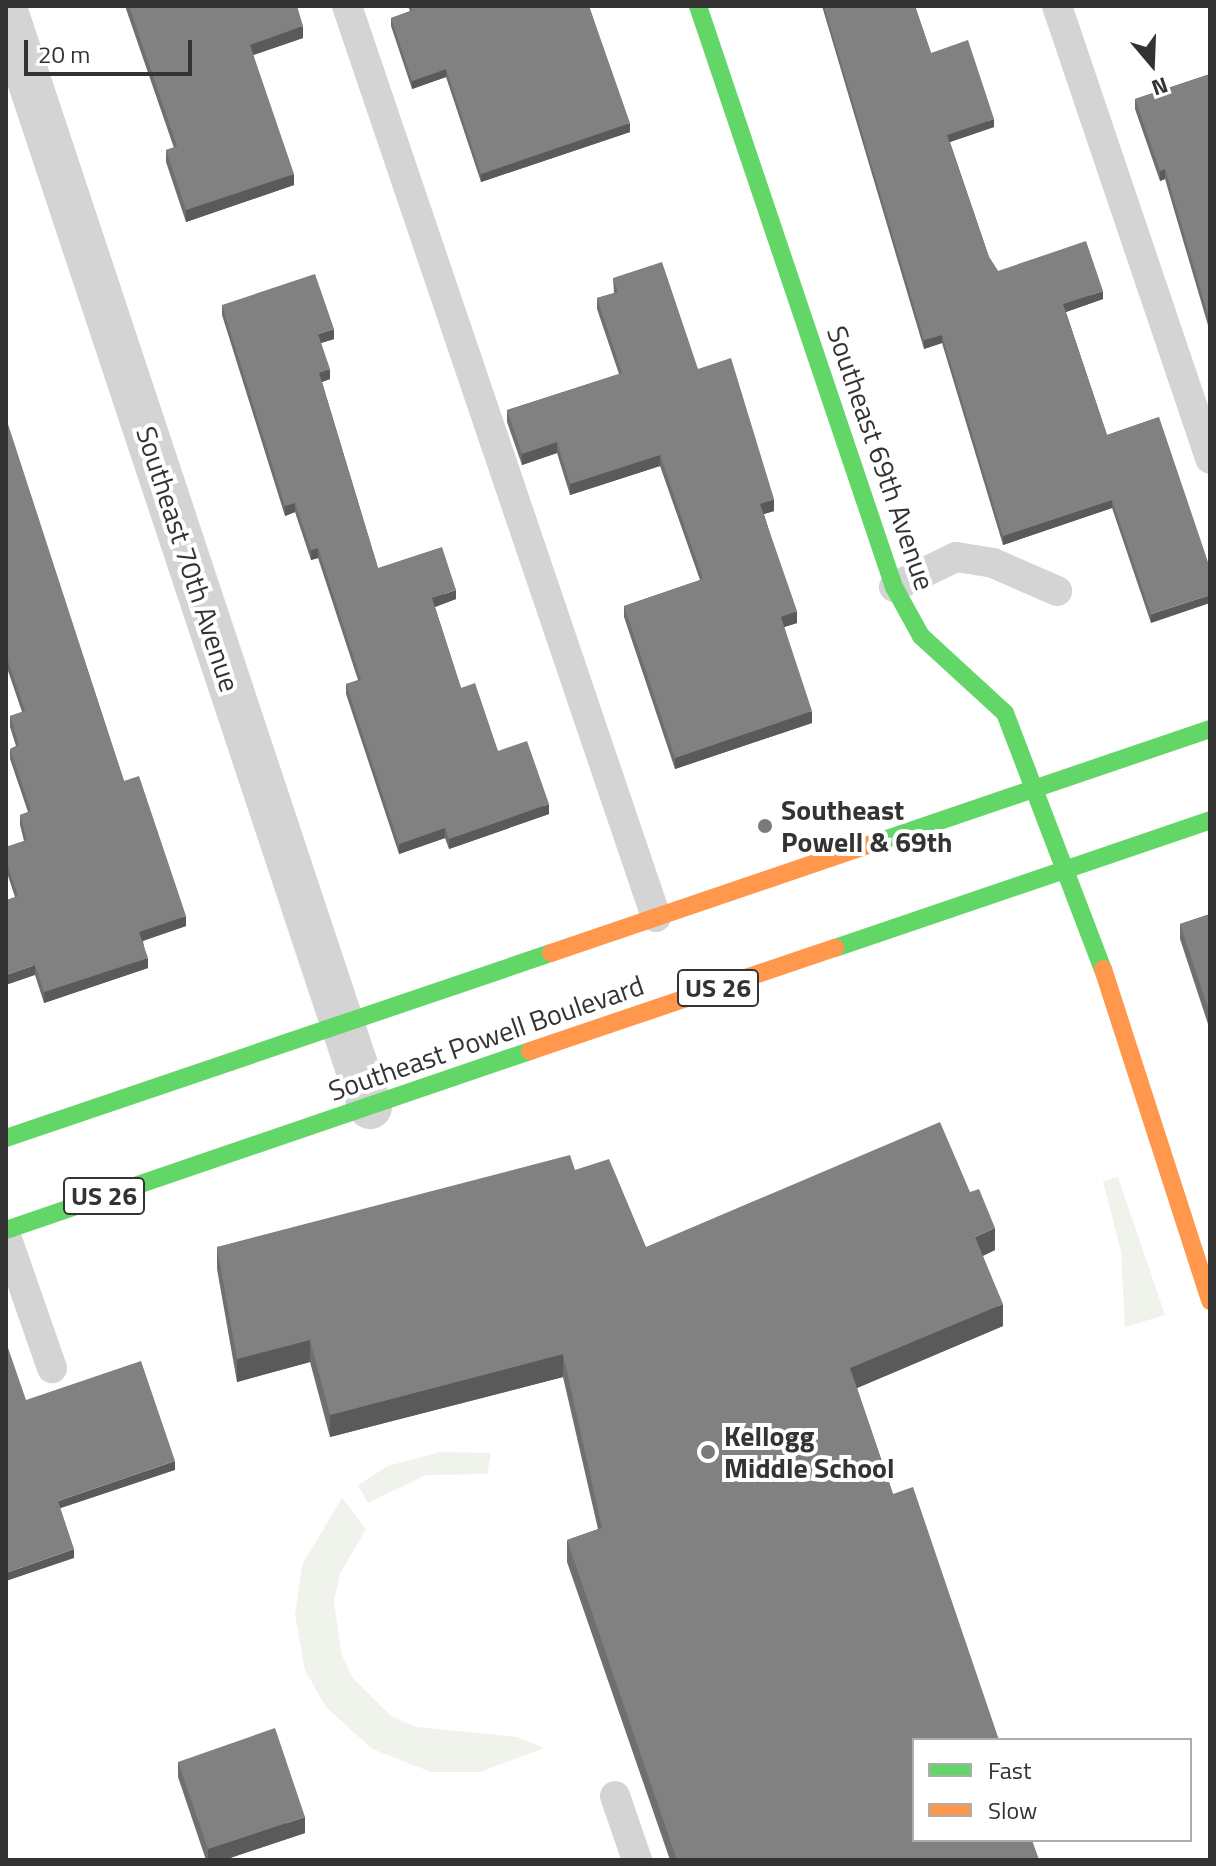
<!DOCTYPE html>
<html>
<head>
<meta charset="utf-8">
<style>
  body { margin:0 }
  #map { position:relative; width:1216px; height:1866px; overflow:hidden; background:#fff; font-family:"Titillium Web",sans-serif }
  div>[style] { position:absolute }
  .green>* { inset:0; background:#f0f2ec }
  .lane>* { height:30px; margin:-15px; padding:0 15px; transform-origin:15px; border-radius:15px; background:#d4d4d4 }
  .street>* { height:44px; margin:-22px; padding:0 22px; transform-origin:22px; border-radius:22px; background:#d4d4d4 }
  .fast>* { height:18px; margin:-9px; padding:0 9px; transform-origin:9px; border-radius:9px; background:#63d668 }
  .slow>* { height:18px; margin:-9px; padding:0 9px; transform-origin:9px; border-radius:9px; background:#ff974d }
  .wall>* { inset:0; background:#6f6f6f }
  .shaded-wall>* { inset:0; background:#5a5a5a }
  .building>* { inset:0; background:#818181 }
  .dots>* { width:22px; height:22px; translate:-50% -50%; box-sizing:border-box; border:4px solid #fff; border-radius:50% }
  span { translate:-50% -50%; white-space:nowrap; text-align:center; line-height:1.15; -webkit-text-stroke:8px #fff; paint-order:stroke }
  .shield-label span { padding:2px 6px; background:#fff; border:2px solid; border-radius:6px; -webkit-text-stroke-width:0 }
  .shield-label { font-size:26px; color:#333; font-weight:700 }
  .street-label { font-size:28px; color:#333 }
  .poi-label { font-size:28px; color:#333; font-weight:700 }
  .left { translate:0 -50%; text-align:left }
  .frame { position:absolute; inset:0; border:8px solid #333; pointer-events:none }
  .legend { position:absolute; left:912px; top:1738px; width:280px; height:104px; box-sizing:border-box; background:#fff; border:2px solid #adadad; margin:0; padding:10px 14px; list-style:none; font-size:24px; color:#333 }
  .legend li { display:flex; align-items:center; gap:16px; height:40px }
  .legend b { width:40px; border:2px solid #adadad }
  .north { position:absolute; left:1112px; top:24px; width:80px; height:80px; -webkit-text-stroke:6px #fff; paint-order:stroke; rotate:161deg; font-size:22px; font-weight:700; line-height:32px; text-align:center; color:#333 }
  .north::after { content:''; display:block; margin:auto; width:28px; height:36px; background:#333; clip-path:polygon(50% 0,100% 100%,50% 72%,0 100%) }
  .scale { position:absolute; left:24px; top:40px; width:168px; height:36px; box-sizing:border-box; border:4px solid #333; border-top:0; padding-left:10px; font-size:24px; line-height:28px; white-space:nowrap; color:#333; -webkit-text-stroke:6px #fff; paint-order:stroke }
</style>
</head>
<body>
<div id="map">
  <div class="green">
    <i style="clip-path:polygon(1118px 1177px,1165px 1315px,1125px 1327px,1121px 1252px,1103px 1181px)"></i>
    <i style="clip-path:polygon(440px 1452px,491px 1453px,487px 1474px,426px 1475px,368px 1503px,358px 1485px,388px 1466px)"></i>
    <i style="clip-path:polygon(342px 1498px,366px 1529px,340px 1574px,334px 1601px,341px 1653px,353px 1678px,391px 1716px,416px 1727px,517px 1737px,544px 1748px,480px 1772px,431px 1772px,372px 1749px,326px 1707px,305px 1670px,295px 1615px,302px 1565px)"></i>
  </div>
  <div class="lane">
    <i style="left:347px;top:6px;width:962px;rotate:71.26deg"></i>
    <i style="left:1057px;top:6px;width:478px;rotate:71.3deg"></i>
    <i style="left:894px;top:587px;width:69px;rotate:-25.8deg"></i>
    <i style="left:956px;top:557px;width:37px;rotate:9deg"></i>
    <i style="left:993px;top:563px;width:70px;rotate:23.6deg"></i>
    <i style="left:6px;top:1236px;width:140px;rotate:70.8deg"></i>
    <i style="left:615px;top:1796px;width:68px;rotate:71deg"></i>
  </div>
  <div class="street">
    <i style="left:6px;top:11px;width:1155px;rotate:71.63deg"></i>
  </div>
  <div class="fast">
    <i style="left:698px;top:6px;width:613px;rotate:71.36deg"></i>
    <i style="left:894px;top:587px;width:56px;rotate:61.1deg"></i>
    <i style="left:921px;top:636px;width:114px;rotate:42.5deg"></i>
    <i style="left:1005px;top:713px;width:274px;rotate:69.1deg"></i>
    <i style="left:875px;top:843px;width:354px;rotate:-18.8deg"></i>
    <i style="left:835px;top:948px;width:396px;rotate:-18.8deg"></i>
    <i style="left:6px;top:1138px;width:576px;rotate:-18.75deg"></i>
    <i style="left:6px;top:1230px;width:554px;rotate:-18.86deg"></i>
  </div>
  <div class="slow">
    <i style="left:551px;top:953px;width:342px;rotate:-18.8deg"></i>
    <i style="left:1103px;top:969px;width:349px;rotate:72.1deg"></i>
    <i style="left:530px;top:1051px;width:322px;rotate:-18.7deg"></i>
  </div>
  <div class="wall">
    <i style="clip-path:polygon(125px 6px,297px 6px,303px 38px,253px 55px,294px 185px,186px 222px,166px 162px,166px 150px,174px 148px)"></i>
    <i style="clip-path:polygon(408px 6px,589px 6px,630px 132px,481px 182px,446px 77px,412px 89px,391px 26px,391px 18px,410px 11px)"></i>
    <i style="clip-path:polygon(822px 6px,915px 6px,931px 53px,994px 127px,950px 142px,989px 257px,998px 271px,1103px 299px,1066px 312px,1107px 435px,1159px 417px,1151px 623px,1112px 508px,1003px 545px,942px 343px,924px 349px)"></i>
    <i style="clip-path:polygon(1210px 74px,1210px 332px,1165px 179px,1160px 181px,1135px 109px,1135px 99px)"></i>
    <i style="clip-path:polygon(613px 278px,698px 369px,774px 511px,764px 514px,797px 623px,784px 627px,812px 723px,675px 769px,624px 617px,624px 606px,700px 580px,660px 466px,570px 495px,557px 453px,522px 465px,507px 422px,507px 410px,619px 374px,597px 309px,597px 298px,614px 293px)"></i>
    <i style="clip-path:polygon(222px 305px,334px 339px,321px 343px,330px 379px,322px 382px,378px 568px,456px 599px,435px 607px,461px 688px,498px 751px,549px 814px,449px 849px,445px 838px,399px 854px,346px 694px,346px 684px,358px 680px,318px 558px,311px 560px,295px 512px,285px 516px,222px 315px)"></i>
    <i style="clip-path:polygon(6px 422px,124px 781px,186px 926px,143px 941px,148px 968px,44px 1003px,35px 975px,15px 897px,6px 870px,6px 847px,24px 841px,20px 825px,20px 815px,28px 812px,10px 759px,10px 749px,16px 746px,10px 727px,10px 716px,22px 712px,6px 665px)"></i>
    <i style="clip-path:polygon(1210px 914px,1210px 1030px,1180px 939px,1180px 924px)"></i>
    <i style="clip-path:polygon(575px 1170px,646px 1247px,995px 1250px,983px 1256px,1003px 1326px,857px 1388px,893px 1494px,1039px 1860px,670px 1860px,567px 1562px,567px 1540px,598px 1529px,563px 1377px,330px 1437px,310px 1362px,237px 1382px,217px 1269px,217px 1247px)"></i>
    <i style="clip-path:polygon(178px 1762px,305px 1833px,224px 1860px,206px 1860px,178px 1777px)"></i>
  </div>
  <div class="shaded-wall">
    <i style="clip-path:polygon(303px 26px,303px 38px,250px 56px,250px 45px)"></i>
    <i style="clip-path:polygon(446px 69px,446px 77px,412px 89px,412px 81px)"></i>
    <i style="clip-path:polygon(994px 119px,994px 127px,947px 143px,947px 135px)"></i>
    <i style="clip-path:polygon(630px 123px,630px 132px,481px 182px,481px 174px)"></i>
    <i style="clip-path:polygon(1165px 169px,1165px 179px,1160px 181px,1160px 171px)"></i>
    <i style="clip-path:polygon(294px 174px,294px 185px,186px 222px,186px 210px)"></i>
    <i style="clip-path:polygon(1103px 291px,1103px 299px,1063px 313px,1063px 304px)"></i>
    <i style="clip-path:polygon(334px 329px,334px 339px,318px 344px,318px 334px)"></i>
    <i style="clip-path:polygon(942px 335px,942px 343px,924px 349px,924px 340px)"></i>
    <i style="clip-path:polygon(330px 369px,330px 379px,319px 383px,319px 373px)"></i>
    <i style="clip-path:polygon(557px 442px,557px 453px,522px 465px,522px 454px)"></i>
    <i style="clip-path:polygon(660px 455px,660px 466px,570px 495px,570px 484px)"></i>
    <i style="clip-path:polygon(774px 499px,774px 511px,760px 515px,760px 504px)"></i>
    <i style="clip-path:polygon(1112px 500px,1112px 508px,1003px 545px,1003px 536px)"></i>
    <i style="clip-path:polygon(295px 503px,295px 512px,285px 516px,285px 506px)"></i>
    <i style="clip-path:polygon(318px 548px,318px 558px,311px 560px,311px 550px)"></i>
    <i style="clip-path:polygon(456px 590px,456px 599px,432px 608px,432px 598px)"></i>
    <i style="clip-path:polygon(1210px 595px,1210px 603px,1151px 623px,1151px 614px)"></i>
    <i style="clip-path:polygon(797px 611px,797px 623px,781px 628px,781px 617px)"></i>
    <i style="clip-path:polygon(812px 711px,812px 723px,675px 769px,675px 758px)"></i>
    <i style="clip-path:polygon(549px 804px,549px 814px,449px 849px,449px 839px)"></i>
    <i style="clip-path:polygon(445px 828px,445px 838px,399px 854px,399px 844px)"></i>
    <i style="clip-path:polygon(186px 916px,186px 926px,139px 942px,139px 932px)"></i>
    <i style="clip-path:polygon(148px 958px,148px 968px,44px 1003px,44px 992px)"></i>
    <i style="clip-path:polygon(35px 965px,35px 975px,6px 985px,6px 975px)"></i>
    <i style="clip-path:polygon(995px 1228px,995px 1250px,975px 1259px,975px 1237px)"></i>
    <i style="clip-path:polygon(1003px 1304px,1003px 1326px,850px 1391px,850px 1368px)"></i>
    <i style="clip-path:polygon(310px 1340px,310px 1362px,237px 1382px,237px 1359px)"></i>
    <i style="clip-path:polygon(563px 1354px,563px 1377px,330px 1437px,330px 1415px)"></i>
    <i style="clip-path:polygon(175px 1461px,175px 1470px,58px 1509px,58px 1501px)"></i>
    <i style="clip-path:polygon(74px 1549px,74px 1558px,6px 1581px,6px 1573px)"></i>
    <i style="clip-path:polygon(305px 1817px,305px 1833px,224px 1860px,208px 1860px,208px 1849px)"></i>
  </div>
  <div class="building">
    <i style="clip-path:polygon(129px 6px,297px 6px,303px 26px,250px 45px,294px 174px,186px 210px,166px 150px,177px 146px)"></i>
    <i style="clip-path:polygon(411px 6px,589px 6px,630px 123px,481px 174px,446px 69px,412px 81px,391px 18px,412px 11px)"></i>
    <i style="clip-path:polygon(824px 6px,915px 6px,931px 53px,968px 40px,994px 119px,947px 135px,989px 257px,998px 271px,1086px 241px,1103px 291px,1063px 304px,1107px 435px,1159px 417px,1210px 568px,1210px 595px,1151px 614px,1112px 500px,1003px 536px,942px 335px,924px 340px)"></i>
    <i style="clip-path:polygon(1210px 74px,1210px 322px,1165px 169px,1160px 171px,1135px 99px)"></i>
    <i style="clip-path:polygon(662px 262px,698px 369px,731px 358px,774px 499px,760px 504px,797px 611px,781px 617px,812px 711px,675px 758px,624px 606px,703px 579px,660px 455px,570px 484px,557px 442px,522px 454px,507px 410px,622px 373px,597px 298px,618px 292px,613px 278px)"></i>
    <i style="clip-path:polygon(315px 274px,334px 329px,318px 334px,330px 369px,319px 373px,378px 568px,442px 547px,456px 590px,432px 598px,461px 688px,475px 683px,498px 751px,527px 741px,549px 804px,449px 839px,445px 828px,399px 844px,346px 684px,361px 680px,318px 548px,311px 550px,295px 503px,285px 506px,222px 305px)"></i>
    <i style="clip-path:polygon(7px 421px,124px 781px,139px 776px,186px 916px,139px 932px,148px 958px,44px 992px,35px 965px,6px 975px,6px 900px,18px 896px,6px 860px,6px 847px,27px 840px,20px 815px,31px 811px,10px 749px,19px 745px,10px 716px,25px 711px,6px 655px)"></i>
    <i style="clip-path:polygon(1210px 914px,1210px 1014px,1180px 924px)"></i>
    <i style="clip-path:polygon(940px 1122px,970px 1192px,979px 1189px,995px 1228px,975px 1237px,1003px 1304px,850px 1368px,893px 1494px,913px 1487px,999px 1740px,914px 1740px,914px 1840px,1032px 1840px,1039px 1860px,677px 1860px,567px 1540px,602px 1528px,563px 1354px,330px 1415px,310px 1340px,237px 1359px,217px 1247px,570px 1155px,575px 1170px,609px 1159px,646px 1247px)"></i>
    <i style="clip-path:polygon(6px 1342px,26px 1400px,141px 1361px,175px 1461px,58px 1501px,74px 1549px,6px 1573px)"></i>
    <i style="clip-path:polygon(275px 1728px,305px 1817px,208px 1849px,178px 1762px)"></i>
  </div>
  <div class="dots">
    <i style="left:765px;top:826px;background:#7a7a7a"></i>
    <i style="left:708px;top:1452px;background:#7a7a7a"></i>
  </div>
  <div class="shield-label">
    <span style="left:718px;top:988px">US 26</span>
    <span style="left:104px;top:1196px">US 26</span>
  </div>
  <div class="street-label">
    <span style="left:881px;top:458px;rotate:71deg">Southeast 69th Avenue</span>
    <span style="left:188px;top:559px;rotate:72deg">Southeast 70th Avenue</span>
    <span style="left:486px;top:1038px;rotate:-19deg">Southeast Powell Boulevard</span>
  </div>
  <div class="poi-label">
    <span class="left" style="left:781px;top:826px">Southeast<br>Powell &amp; 69th</span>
    <span class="left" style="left:724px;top:1452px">Kellogg<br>Middle School</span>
  </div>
  <div class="frame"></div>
  <ul class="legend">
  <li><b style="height:10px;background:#63d668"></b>Fast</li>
  <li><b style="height:10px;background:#ff974d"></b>Slow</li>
  </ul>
  <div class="north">N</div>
  <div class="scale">20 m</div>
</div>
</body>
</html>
